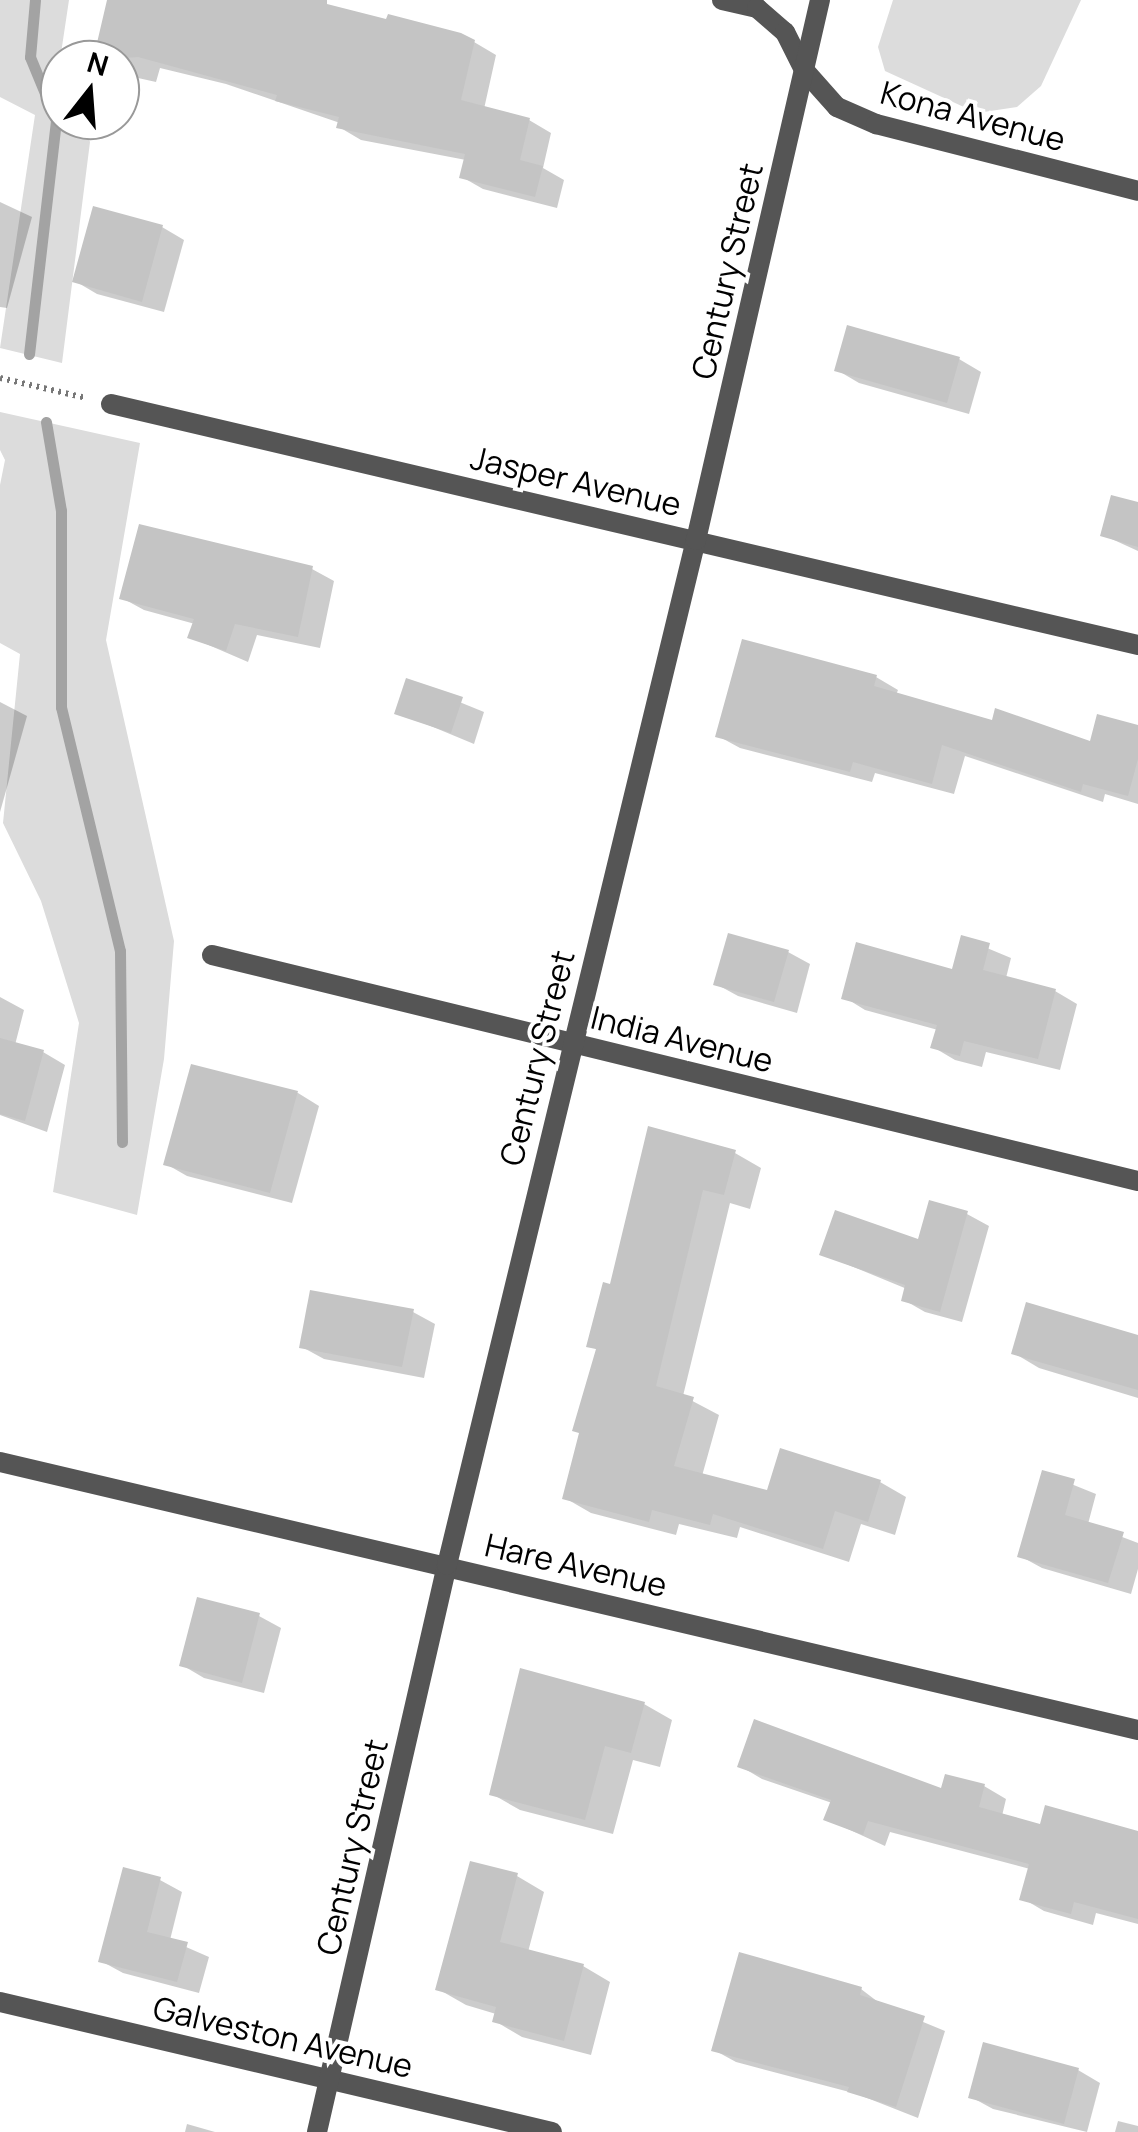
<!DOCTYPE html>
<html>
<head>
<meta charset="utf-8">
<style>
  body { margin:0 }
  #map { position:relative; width:1138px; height:2132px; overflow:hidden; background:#fff; font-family:Manrope,sans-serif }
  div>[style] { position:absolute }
  .green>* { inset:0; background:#dcdcdc }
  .shadow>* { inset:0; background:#0003 }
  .stream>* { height:11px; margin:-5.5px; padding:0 5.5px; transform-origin:5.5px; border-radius:5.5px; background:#a3a3a3 }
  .building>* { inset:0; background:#c4c4c4 }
  .path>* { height:6px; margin-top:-3px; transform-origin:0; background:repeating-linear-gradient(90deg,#777 0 2.5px,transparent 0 7.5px) }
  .minor>* { height:20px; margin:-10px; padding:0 10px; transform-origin:10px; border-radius:10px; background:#555 }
  .tertiary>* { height:20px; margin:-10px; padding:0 10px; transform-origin:10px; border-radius:10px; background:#555 }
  span { translate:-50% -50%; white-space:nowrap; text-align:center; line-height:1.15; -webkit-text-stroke:8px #fff; paint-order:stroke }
  .street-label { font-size:32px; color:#000 }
  .north { position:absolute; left:40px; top:40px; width:100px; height:100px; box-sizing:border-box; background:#fff; border:2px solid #999; border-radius:50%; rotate:17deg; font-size:28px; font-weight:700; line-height:40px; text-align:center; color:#000 }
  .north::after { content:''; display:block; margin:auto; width:35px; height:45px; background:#000; clip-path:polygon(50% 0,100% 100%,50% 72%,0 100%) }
</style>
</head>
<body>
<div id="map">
  <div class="green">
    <i style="clip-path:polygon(0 0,69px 0,60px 60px,60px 120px,82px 120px,90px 142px,62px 363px,0 348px,35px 115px,0 97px)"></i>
    <i style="clip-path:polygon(893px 0,1081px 0,1041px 86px,1017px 107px,977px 113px,885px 71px,878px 47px)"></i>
    <i style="clip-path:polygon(0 412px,140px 443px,106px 640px,174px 941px,164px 1059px,137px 1215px,53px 1192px,79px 1023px,41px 901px,3px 823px,20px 654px,0 643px,0 485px,5px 460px,0 450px)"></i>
  </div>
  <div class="shadow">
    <i style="clip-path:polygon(109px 0,315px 0,339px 10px,474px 42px,496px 55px,484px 109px,529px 120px,551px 133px,543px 168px,564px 180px,557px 208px,483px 189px,462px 177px,466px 160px,361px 140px,339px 127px,340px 123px,226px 84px,160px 68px,156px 82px,120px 74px,120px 60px,95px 60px)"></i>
    <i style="clip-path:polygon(0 202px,32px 217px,7px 308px,0 307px)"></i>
    <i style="clip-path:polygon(162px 227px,184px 240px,164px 312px,97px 294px,75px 281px)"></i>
    <i style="clip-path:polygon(959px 359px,981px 372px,969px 414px,859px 383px,837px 370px)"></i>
    <i style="clip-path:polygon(1138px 505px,1138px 551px,1103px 535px)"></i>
    <i style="clip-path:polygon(312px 569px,334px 581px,320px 648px,257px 635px,248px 662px,190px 637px,195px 624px,144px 610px,122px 598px)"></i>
    <i style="clip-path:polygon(876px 677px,898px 690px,896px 695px,993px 723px,1092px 744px,1138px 728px,1138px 804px,1105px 794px,1103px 802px,965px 756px,954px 794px,875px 773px,872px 782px,740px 748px,718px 736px)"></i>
    <i style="clip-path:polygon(408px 681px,484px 712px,474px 744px,397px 712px)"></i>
    <i style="clip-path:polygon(0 702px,27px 716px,0 812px)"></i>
    <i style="clip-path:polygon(730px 936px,788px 952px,810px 964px,797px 1013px,738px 996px,716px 984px)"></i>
    <i style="clip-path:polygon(963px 938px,1011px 958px,1006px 978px,1055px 991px,1077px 1004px,1060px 1070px,986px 1052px,982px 1067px,955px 1060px,933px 1047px,938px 1030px,865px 1010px,844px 997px,954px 972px)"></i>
    <i style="clip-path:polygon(0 997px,24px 1010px,15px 1045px,43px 1052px,65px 1065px,47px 1132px,0 1115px)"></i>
    <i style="clip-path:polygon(193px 1067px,298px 1093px,319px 1106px,292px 1203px,187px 1176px,166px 1164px)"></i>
    <i style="clip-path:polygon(735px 1153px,761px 1168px,750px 1209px,730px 1203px,683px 1396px,719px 1415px,702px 1476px,768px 1493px,880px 1482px,906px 1497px,895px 1535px,861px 1524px,849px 1562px,740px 1527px,737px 1538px,679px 1524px,676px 1535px,591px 1513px,565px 1498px,598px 1350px,589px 1345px,612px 1287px)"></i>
    <i style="clip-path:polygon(967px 1214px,989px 1226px,962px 1322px,925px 1312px,904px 1300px,907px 1289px,822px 1254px,920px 1242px)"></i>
    <i style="clip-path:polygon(413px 1312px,435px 1324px,424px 1378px,324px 1359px,302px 1347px)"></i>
    <i style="clip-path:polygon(1138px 1337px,1138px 1398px,1039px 1368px,1014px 1353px)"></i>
    <i style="clip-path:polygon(1044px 1473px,1096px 1494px,1088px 1524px,1138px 1543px,1138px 1569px,1131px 1594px,1042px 1568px,1020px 1556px)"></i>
    <i style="clip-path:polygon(259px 1616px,281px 1628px,264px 1693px,204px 1678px,182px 1665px)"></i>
    <i style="clip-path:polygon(644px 1704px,672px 1720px,660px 1767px,633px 1760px,613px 1834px,520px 1810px,492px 1794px)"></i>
    <i style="clip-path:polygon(740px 1766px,943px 1792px,984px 1786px,1006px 1799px,1002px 1816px,1042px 1827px,1138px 1834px,1138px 1924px,1096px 1913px,1093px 1925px,1044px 1911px,1022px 1898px,1030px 1869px,890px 1832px,885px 1846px,826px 1819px,832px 1803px,762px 1779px)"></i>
    <i style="clip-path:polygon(517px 1876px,544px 1892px,528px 1952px,583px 1966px,610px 1982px,591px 2055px,522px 2037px,495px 2021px,496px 2014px,466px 2005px,438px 1989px)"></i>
    <i style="clip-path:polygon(160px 1880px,182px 1892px,170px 1940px,209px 1957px,199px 1993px,123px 1973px,101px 1961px)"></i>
    <i style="clip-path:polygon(861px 1989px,882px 2005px,945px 2031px,918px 2118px,857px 2094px,736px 2062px,714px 2050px)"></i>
    <i style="clip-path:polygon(1078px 2070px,1100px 2083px,1087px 2132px,993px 2109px,971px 2097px)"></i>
    <i style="clip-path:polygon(1118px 2121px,1138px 2126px,1138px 2132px,1115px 2132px)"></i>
    <i style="clip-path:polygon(187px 2124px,215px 2132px,185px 2132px)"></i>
  </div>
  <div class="stream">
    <i style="left:29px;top:354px;width:236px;rotate:-83.4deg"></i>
    <i style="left:56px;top:120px;width:68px;rotate:-112.4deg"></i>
    <i style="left:30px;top:57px;width:57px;rotate:-85deg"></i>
    <i style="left:46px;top:422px;width:90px;rotate:80.4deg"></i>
    <i style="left:61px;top:511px;width:196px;rotate:90deg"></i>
    <i style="left:61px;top:707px;width:251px;rotate:76.4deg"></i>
    <i style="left:120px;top:951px;width:191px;rotate:89.4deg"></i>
  </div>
  <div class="building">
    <i style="clip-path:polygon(107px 0,327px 0,327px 4px,386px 19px,388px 14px,461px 33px,475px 40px,461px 100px,530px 118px,520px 160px,543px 166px,535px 197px,459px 178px,465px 154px,336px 128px,339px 117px,275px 101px,277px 95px,138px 57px,93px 60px)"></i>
    <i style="clip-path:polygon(93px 206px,163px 225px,142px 302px,72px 282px)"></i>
    <i style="clip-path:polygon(847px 325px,960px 357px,947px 403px,834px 371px)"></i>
    <i style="clip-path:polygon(1111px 495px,1138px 502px,1138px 547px,1100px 536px)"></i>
    <i style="clip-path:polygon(139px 524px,313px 566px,298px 637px,235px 624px,226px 651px,187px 638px,194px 619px,119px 599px)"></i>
    <i style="clip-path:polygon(742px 639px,877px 675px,874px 686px,992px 720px,995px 708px,1090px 741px,1097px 714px,1138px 725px,1138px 759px,1128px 796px,1083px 784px,1081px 792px,942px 745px,932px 784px,853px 762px,850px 772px,715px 737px)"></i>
    <i style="clip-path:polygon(406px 678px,463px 697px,451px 733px,394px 714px)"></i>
    <i style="clip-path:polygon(728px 933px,789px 950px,774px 1002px,713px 985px)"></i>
    <i style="clip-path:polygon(961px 935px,990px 943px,983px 970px,1056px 989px,1038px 1059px,964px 1041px,960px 1056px,930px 1048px,937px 1025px,841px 999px,856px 942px,952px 969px)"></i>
    <i style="clip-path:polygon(0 1038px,44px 1050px,25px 1121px,0 1114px)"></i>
    <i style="clip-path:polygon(191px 1064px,298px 1091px,270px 1193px,163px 1165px)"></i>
    <i style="clip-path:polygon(648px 1126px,736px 1150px,724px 1195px,703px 1190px,656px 1386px,694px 1397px,674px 1466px,767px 1490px,780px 1448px,881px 1480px,868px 1522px,835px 1511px,823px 1549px,713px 1514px,710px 1525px,652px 1510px,649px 1522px,562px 1499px,579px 1433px,572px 1431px,596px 1349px,586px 1347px,603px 1282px,610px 1284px)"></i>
    <i style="clip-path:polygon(929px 1200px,968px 1211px,940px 1312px,901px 1301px,905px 1285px,819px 1255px,835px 1210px,918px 1239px)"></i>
    <i style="clip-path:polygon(310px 1290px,414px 1309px,402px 1367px,299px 1348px)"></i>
    <i style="clip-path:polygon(1026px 1302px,1138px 1335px,1138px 1390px,1011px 1354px)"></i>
    <i style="clip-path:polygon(1042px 1470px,1075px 1479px,1065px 1515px,1124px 1532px,1108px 1583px,1017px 1557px)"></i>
    <i style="clip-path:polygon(197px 1597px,260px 1613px,242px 1683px,179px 1666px)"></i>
    <i style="clip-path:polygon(520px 1668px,645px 1702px,631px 1753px,605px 1746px,585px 1820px,489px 1795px)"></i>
    <i style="clip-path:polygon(754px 1719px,941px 1788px,945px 1774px,985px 1784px,979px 1807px,1040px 1824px,1045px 1805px,1138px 1831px,1138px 1919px,1074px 1902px,1071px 1914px,1019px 1900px,1029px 1864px,868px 1821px,863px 1835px,823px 1820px,831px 1800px,737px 1767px)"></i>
    <i style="clip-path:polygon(470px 1861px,518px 1873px,500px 1942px,584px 1964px,564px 2041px,492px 2022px,496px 2007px,435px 1990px)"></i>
    <i style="clip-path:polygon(123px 1867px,161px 1877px,147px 1932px,188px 1942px,177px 1982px,98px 1962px)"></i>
    <i style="clip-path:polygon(739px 1952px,862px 1987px,860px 1995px,925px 2016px,896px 2107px,847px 2092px,849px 2087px,711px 2051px)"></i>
    <i style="clip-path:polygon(983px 2042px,1079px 2068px,1064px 2124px,968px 2098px)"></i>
  </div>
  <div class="path">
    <i style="left:0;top:378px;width:88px;rotate:13.1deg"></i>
  </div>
  <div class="minor">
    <i style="left:722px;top:0;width:36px;rotate:13deg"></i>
    <i style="left:757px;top:8px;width:37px;rotate:41deg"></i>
    <i style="left:785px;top:32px;width:42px;rotate:63.4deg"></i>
    <i style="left:804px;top:70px;width:50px;rotate:48.3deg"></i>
    <i style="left:837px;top:107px;width:43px;rotate:23.6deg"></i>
    <i style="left:876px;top:124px;width:270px;rotate:14.3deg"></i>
    <i style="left:111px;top:404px;width:1055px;rotate:13.21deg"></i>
    <i style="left:212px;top:955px;width:953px;rotate:13.72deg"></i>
    <i style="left:0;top:1462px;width:1169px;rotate:13.25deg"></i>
    <i style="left:0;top:2002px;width:567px;rotate:13.25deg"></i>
  </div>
  <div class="tertiary">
    <i style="left:317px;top:2132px;width:582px;rotate:-77.09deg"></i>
    <i style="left:447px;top:1565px;width:1055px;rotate:-76.35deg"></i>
    <i style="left:696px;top:540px;width:554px;rotate:-77.07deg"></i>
  </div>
  <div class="street-label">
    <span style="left:973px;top:116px;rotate:15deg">Kona Avenue</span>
    <span style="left:727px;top:271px;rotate:-77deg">Century Street</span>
    <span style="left:576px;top:481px;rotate:13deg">Jasper Avenue</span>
    <span style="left:682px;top:1039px;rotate:14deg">India Avenue</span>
    <span style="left:537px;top:1058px;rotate:-76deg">Century Street</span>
    <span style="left:576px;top:1565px;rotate:13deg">Hare Avenue</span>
    <span style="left:352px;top:1847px;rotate:-77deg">Century Street</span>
    <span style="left:283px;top:2037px;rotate:13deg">Galveston Avenue</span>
  </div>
  <div class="north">N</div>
</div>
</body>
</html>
